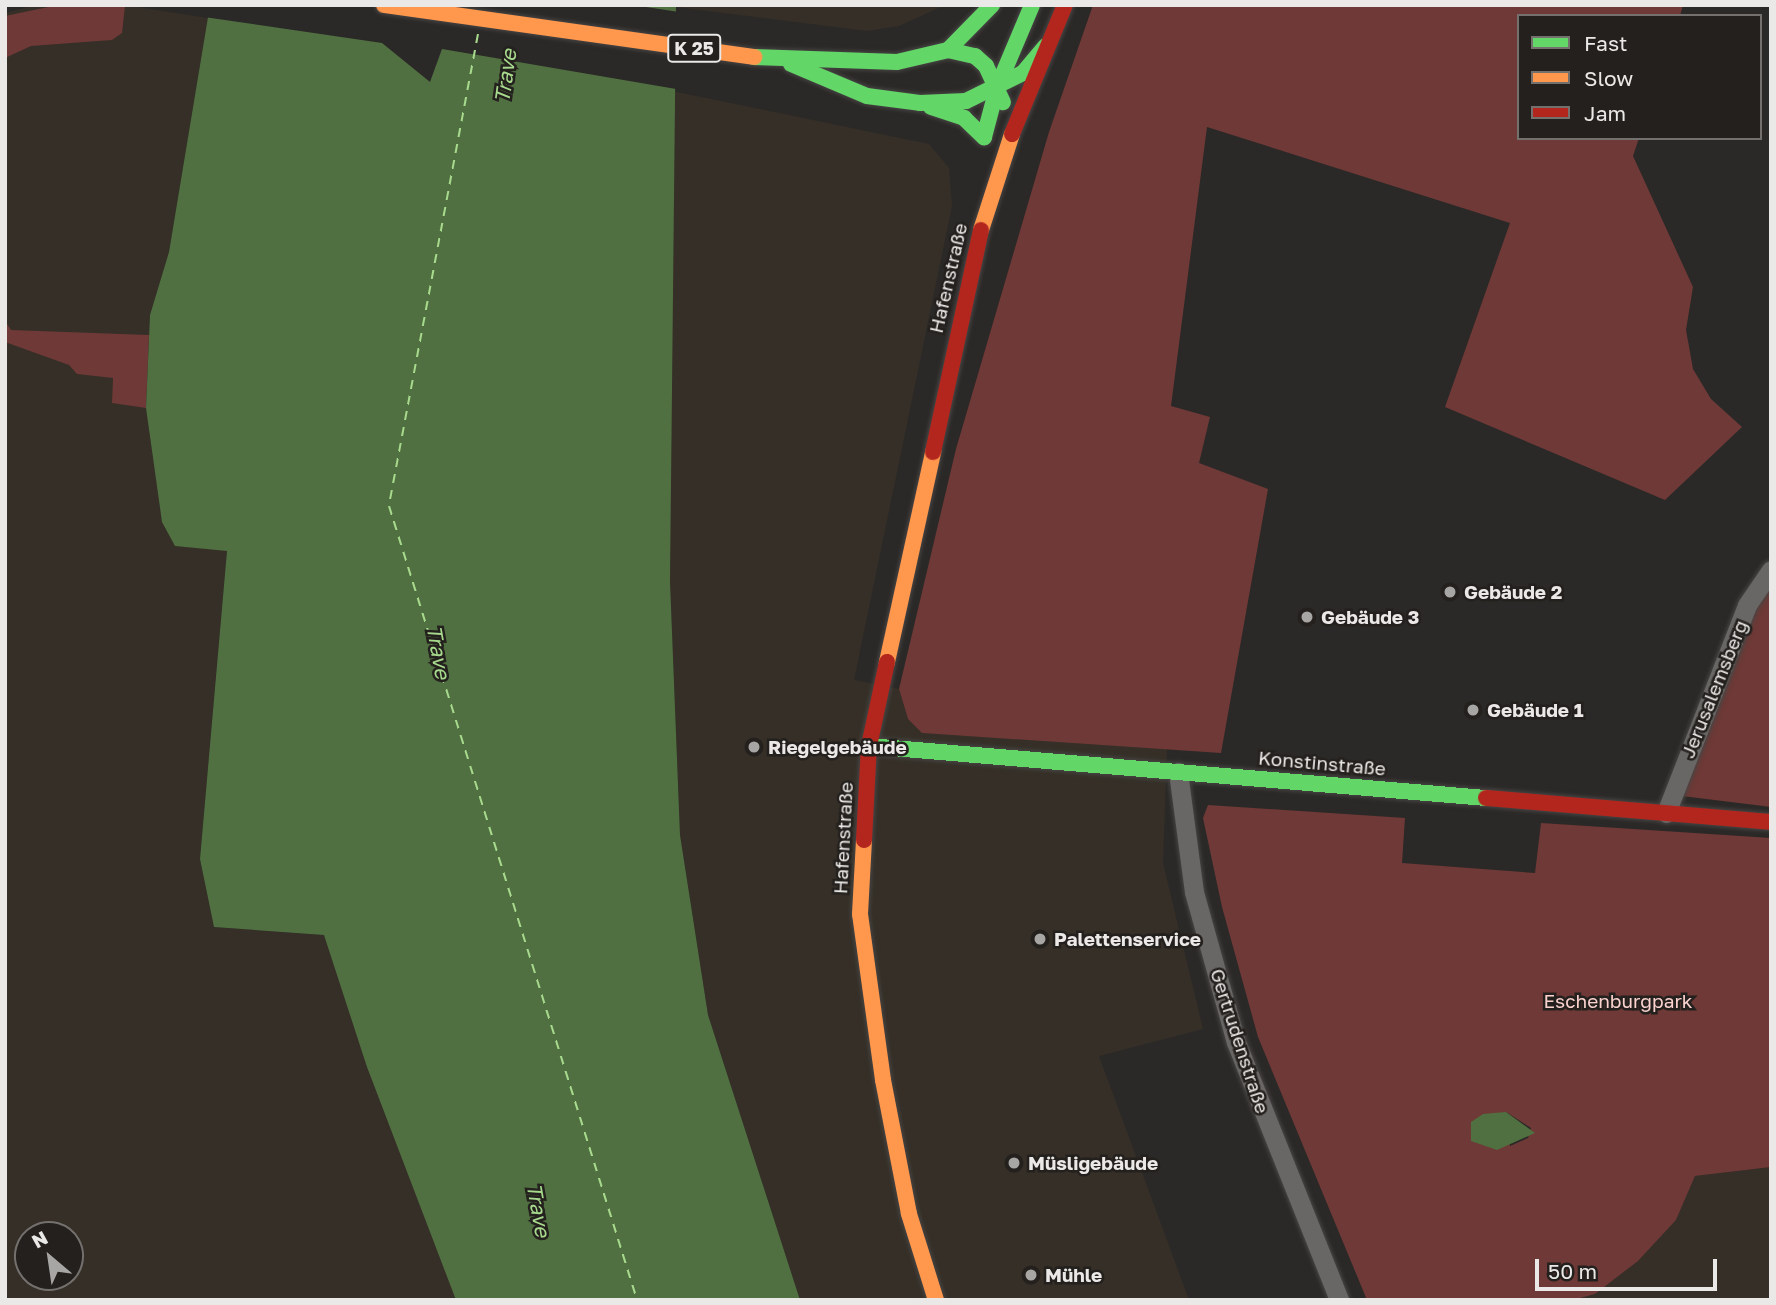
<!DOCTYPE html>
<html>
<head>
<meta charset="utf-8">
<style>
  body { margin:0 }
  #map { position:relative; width:1776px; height:1305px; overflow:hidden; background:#2b2927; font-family:"Golos Text",sans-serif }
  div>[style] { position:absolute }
  .built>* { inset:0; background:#352f27 }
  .green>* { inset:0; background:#6e3936 }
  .water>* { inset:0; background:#517041 }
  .pier>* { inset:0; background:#2b2927 }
  .ferry>* { height:2px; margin-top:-1px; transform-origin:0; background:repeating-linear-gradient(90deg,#a7da8d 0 9px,transparent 0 16px) }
  .roads { filter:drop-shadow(0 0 2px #474544) drop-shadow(0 0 2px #474544) }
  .street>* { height:19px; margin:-9.5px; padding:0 9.5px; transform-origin:9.5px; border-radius:9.5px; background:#686765 }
  .fast>* { height:16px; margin:-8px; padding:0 8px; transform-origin:8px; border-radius:8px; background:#63d668 }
  .slow>* { height:16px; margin:-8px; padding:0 8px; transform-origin:8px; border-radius:8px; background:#ff974d }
  .jam>* { height:16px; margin:-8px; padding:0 8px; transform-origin:8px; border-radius:8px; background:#b3261e }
  .dots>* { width:19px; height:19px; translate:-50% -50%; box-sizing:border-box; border:4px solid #23201d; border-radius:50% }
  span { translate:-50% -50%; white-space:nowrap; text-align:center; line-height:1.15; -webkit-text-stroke:5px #23201d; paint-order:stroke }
  .shield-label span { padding:2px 5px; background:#23201d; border:2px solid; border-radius:5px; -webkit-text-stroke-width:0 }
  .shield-label { font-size:18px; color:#ebe9e7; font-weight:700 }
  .street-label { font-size:19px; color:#ebe9e7 }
  .poi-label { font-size:19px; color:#ebe9e7; font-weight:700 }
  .left { translate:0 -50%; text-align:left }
  .park-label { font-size:19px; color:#fbd2ce }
  .water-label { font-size:21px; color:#a7da8d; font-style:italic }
  .frame { position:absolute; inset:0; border:7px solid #ebe9e7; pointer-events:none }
  .legend { position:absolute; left:1517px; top:14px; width:245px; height:126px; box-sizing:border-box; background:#23201d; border:2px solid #73706e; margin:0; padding:9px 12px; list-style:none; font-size:21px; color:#ebe9e7 }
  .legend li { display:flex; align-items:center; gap:14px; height:35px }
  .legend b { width:35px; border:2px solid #73706e }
  .north { position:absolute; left:14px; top:1221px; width:70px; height:70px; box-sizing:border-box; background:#23201d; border:2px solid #73706e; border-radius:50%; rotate:331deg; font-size:19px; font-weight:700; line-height:28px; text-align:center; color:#ebe9e7 }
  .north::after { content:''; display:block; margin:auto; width:24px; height:32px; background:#a8a6a4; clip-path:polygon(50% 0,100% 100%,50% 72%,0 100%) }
  .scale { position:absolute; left:1535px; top:1259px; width:182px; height:32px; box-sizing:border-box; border:4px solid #ebe9e7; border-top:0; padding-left:9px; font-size:21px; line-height:24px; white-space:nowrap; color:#ebe9e7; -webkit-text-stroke:5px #23201d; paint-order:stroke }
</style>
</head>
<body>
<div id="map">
  <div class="built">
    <i style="clip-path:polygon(evenodd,35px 5px,124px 5px,208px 18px,169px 252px,150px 315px,146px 408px,162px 521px,175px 546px,227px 550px,200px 859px,214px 927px,324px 935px,459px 1300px,5px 1300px,5px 13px,35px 5px,28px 1235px,70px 1235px,70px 1277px,28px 1277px,28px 1235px)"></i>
    <i style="clip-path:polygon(945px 5px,899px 26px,867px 31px,676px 7px)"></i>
    <i style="clip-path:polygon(672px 91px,929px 144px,949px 168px,952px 206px,854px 680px,899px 689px,908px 719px,922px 733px,1167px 749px,1163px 863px,1203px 1029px,1099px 1056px,1189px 1300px,800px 1300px,708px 1015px,680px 835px,670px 581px)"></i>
    <i style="clip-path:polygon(1771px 1167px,1771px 1300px,1573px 1300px,1595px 1294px,1638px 1261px,1676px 1220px,1695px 1176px)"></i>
  </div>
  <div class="green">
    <i style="clip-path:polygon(58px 5px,125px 6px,122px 33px,112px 40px,31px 46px,5px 58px,5px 16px)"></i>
    <i style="clip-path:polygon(1093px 5px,1683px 5px,1680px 16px,1519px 16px,1519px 138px,1639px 138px,1633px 156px,1693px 287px,1686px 330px,1693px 369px,1711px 399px,1742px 427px,1665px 500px,1445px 407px,1510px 223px,1207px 127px,1171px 406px,1210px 417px,1199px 463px,1268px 489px,1221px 753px,922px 733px,908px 719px,899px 689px,956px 449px,1049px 132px)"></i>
    <i style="clip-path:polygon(5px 321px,11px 330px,149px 335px,146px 408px,112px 403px,113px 378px,77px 374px,69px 365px,5px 342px)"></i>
    <i style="clip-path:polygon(1771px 581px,1771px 807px,1682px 796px,1750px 607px)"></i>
    <i style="clip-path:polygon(evenodd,1208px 805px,1405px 818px,1402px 863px,1535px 873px,1541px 823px,1771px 838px,1771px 1167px,1695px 1176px,1676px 1220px,1638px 1261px,1595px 1294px,1573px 1300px,1367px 1300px,1258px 1037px,1222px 907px,1203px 818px,1208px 805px,1506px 1112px,1531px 1128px,1528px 1138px,1510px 1146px,1506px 1112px)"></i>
  </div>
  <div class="water">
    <i style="clip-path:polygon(210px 5px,676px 5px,670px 581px,680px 835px,708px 1015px,800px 1300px,456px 1300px,367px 1067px,324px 935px,214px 927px,200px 859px,227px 551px,175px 546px,162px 522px,146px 408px,150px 315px,169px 252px)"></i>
    <i style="clip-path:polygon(1506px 1112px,1535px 1133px,1497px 1150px,1471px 1141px,1471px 1122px,1483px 1114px)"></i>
  </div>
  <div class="pier">
    <i style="clip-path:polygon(206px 5px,633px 5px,679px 12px,676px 89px,442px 49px,430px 82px,382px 43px,204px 17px)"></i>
  </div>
  <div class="ferry">
    <i style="left:478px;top:34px;width:480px;rotate:100.7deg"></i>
    <i style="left:389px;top:506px;width:832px;rotate:72.65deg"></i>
  </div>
  <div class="roads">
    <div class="street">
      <i style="left:1178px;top:772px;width:121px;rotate:82.4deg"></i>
      <i style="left:1194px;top:892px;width:156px;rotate:74.4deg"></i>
      <i style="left:1236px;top:1042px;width:278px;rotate:68.2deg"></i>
      <i style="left:1666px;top:813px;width:223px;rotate:-68.7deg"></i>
      <i style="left:1747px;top:605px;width:42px;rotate:-55.6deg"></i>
    </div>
    <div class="fast">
      <i style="left:948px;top:50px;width:28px;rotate:13deg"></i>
      <i style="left:975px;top:56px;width:15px;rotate:42deg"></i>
      <i style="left:986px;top:66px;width:40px;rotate:65deg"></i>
      <i style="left:754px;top:57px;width:143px;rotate:2deg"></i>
      <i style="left:897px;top:62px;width:52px;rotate:-13.2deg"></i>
      <i style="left:948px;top:50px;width:63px;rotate:-45.6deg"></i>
      <i style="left:791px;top:64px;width:82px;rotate:22.8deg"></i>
      <i style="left:867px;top:96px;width:53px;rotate:7.5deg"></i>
      <i style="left:920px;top:103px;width:46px;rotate:-2.5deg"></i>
      <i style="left:966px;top:101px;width:64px;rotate:-26.2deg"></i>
      <i style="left:1023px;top:73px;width:35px;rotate:-50deg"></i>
      <i style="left:931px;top:107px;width:35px;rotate:18deg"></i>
      <i style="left:964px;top:118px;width:28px;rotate:44deg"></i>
      <i style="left:984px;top:137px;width:51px;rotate:-75.1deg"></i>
      <i style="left:997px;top:88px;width:90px;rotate:-67.1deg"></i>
      <i style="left:869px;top:746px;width:619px;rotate:4.82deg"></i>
    </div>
    <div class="slow">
      <i style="left:384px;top:5px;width:374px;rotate:8deg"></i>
      <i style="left:981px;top:230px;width:101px;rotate:-72.1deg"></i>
      <i style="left:887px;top:662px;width:215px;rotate:-77.6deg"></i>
      <i style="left:864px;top:840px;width:74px;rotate:93.1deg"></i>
      <i style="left:860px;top:914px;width:168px;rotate:82.1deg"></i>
      <i style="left:883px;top:1080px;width:136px;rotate:79deg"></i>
      <i style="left:909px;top:1214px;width:90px;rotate:72.6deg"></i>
    </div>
    <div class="jam">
      <i style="left:1012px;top:134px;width:139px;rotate:-67.7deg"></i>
      <i style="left:933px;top:452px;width:227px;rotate:-77.8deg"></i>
      <i style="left:1486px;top:798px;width:286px;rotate:4.8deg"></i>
      <i style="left:864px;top:840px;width:94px;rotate:-87deg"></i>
      <i style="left:869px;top:746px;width:86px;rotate:-77.9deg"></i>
    </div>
  </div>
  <div class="dots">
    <i style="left:1450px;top:592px;background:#a8a6a4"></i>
    <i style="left:1307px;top:617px;background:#a8a6a4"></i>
    <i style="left:1473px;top:710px;background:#a8a6a4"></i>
    <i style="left:754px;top:747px;background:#a8a6a4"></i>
    <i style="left:1040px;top:939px;background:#a8a6a4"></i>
    <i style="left:1014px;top:1163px;background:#a8a6a4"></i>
    <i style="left:1031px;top:1275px;background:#a8a6a4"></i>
  </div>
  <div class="shield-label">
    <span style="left:694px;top:48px">K 25</span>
  </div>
  <div class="street-label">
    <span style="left:948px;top:278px;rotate:-77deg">Hafenstraße</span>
    <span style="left:1714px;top:689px;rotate:-68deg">Jerusalemsberg</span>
    <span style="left:1322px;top:763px;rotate:5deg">Konstinstraße</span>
    <span style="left:843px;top:838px;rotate:-87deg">Hafenstraße</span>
    <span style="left:1240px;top:1041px;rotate:72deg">Gertrudenstraße</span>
  </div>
  <div class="poi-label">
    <span class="left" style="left:1464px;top:592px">Gebäude 2</span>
    <span class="left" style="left:1321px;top:617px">Gebäude 3</span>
    <span class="left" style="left:1487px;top:710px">Gebäude 1</span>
    <span class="left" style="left:768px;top:747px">Riegelgebäude</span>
    <span class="left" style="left:1054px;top:939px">Palettenservice</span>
    <span class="left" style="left:1028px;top:1163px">Müsligebäude</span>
    <span class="left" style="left:1045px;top:1275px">Mühle</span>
  </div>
  <div class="park-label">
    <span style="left:1618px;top:1001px">Eschenburgpark</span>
  </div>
  <div class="water-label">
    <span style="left:505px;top:76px;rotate:-82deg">Trave</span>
    <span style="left:439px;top:652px;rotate:80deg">Trave</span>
    <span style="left:539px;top:1210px;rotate:80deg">Trave</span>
  </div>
  <div class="frame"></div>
  <ul class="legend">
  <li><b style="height:9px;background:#63d668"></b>Fast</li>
  <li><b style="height:9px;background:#ff974d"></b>Slow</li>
  <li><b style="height:9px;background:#b3261e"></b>Jam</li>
  </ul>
  <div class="north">N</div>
  <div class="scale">50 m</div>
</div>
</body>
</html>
